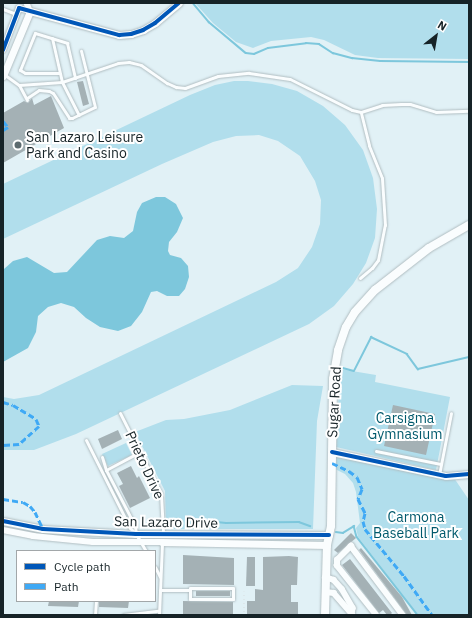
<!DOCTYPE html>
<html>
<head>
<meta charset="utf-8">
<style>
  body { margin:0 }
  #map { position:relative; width:472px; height:618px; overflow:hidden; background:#e1f1f6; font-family:"IBM Plex Sans",sans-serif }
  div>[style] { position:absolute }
  .green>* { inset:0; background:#b1deec }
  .water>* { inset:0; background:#7dc7dc }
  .stream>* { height:1.5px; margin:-0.75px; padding:0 0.75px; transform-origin:0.75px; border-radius:0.75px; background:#7dc7dc }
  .building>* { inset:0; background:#a4b1b5 }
  .path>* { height:1px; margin-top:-0.5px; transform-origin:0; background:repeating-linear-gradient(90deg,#d8dddf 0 1px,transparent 0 4px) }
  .roads { filter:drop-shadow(0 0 1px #b0bdc1) drop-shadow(0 0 1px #b0bdc1) }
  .service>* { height:3px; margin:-1.5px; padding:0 1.5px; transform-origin:1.5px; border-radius:1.5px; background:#fafdfe }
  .minor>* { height:5.5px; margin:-2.75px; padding:0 2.75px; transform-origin:2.75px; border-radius:2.75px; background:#fafdfe }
  .tertiary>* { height:7px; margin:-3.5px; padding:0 3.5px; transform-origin:3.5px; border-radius:3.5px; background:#fafdfe }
  .secondary>* { height:8px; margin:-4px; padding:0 4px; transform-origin:4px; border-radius:4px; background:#fafdfe }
  .quiet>* { height:3px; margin-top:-1.5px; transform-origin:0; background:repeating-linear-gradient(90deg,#3fa9f5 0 6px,transparent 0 9px) }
  .cycleway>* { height:4px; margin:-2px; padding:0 2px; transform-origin:2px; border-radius:2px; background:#0057b8 }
  .dots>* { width:11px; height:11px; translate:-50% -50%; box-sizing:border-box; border:2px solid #fff; border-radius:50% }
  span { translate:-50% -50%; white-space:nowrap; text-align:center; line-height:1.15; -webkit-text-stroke:4px #fff; paint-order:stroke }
  .poi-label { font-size:14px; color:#162327 }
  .left { translate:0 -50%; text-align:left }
  .street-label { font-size:14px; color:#162327 }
  .park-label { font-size:14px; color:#00596c }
  .frame { position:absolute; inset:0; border:4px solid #162327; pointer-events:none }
  .legend { position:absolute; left:16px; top:550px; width:140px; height:52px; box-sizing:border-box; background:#fff; border:1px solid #a2a7a9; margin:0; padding:5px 7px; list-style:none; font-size:12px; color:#162327 }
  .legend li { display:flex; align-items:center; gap:8px; height:20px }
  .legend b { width:20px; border:1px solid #a2a7a9 }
  .north { position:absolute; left:416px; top:16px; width:40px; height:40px; -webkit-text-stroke:3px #fff; paint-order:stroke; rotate:31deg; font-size:11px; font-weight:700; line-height:16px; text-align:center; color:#162327 }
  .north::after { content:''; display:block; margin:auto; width:14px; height:18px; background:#162327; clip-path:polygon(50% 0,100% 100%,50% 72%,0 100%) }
</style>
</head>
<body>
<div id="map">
  <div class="green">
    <i style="clip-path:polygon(195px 3px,469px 3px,469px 59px,378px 58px,355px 55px,324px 40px,311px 37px,271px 41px,253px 48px,236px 42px,213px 23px)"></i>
    <i style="clip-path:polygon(234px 81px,248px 81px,272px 84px,297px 91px,323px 106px,345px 125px,363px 150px,373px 178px,377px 209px,375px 238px,366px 263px,353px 284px,334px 306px,309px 324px,76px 434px,34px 450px,3px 450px,3px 397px,14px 399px,39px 395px,276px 282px,298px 268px,312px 247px,320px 224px,321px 200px,315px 181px,300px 156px,278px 141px,259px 135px,236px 136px,213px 142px,162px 164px,3px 239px,3px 184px,190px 95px,215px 85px)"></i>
    <i style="clip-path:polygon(340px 369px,376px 375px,375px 382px,450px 397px,436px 470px,336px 447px)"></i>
    <i style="clip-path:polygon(292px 385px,323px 386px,317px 421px,313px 529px,166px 529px,165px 491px,135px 432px,166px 420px,184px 419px,230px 410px)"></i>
    <i style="clip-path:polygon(126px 443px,132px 455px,108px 466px,102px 454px)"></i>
    <i style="clip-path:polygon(335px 457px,445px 478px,454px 478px,469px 500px,469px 615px,419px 615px,411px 606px,358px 537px,356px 528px,360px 523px,356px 492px,353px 483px,345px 474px,335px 469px)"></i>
  </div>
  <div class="water">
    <i style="clip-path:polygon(156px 197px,165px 197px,176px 204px,183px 218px,177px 232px,169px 242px,168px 251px,170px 255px,181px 258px,188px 266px,189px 277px,185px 289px,179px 296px,167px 296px,157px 291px,151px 292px,142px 312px,131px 326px,118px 331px,100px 327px,86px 318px,74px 307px,61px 303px,48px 307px,38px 316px,36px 332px,28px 348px,3px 362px,4px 269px,13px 261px,27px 257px,54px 273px,67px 272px,97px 240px,110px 236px,124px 238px,133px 231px,137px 212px,142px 203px)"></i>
  </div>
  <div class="stream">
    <i style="left:193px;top:3px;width:25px;rotate:50deg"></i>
    <i style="left:209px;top:22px;width:48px;rotate:40deg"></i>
    <i style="left:246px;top:53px;width:8px;rotate:7deg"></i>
    <i style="left:254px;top:54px;width:15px;rotate:-23deg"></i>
    <i style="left:268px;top:48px;width:38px;rotate:-7deg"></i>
    <i style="left:306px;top:43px;width:13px;rotate:4deg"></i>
    <i style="left:319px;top:44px;width:17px;rotate:33deg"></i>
    <i style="left:333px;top:53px;width:20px;rotate:15deg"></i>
    <i style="left:352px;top:58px;width:28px;rotate:6deg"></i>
    <i style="left:380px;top:61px;width:89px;rotate:0.6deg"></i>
    <i style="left:343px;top:368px;width:11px;rotate:15deg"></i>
    <i style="left:354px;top:371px;width:38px;rotate:-63deg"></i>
    <i style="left:371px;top:337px;width:40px;rotate:25deg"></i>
    <i style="left:407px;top:354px;width:19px;rotate:54deg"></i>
    <i style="left:418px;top:369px;width:52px;rotate:-13.2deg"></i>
    <i style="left:197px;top:520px;width:29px;rotate:6deg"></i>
    <i style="left:226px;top:523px;width:73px;rotate:-0.8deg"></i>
    <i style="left:299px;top:522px;width:12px;rotate:20deg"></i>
    <i style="left:336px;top:532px;width:7px;rotate:8deg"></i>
    <i style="left:343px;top:533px;width:13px;rotate:-32deg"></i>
    <i style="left:354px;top:526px;width:11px;rotate:75deg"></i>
    <i style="left:357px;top:537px;width:99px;rotate:52deg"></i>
  </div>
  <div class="building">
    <i style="clip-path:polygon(83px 81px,89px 104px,83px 106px,77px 82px)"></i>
    <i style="clip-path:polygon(51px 96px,64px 128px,3px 163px,3px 113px,24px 101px,28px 103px,32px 98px,34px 105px)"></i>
    <i style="clip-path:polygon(393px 405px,435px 414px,426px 455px,384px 446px)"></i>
    <i style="clip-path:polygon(118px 430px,122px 439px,102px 449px,98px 439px)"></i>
    <i style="clip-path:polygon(131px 466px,137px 478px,139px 476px,150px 498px,130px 508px,119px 486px,123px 484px,117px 473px)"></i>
    <i style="clip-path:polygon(351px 533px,356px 538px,338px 553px,334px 550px)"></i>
    <i style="clip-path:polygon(361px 548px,402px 597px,412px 615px,407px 615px,359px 550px)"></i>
    <i style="clip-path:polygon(183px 555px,234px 558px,234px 585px,183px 584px)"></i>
    <i style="clip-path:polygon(289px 556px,298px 557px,297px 585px,291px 585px,291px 602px,298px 602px,298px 615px,247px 615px,247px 601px,255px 601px,255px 589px,263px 590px,263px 557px)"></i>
    <i style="clip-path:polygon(247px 557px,255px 557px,255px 586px,246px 586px)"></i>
    <i style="clip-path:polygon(350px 559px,392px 613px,390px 615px,387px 615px,383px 610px,379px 613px,342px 565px)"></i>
    <i style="clip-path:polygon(196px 591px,230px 591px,230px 596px,196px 596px)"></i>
    <i style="clip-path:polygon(49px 601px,79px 601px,78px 607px,48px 606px)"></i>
    <i style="clip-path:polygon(99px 601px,129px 601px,128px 608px,99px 607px)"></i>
    <i style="clip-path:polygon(183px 601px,233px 602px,233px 615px,183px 615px)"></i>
  </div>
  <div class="path">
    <i style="left:244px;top:591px;width:24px;rotate:90deg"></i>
  </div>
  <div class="roads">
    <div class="service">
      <i style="left:3px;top:9px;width:14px;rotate:21deg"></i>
      <i style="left:52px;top:38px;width:45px;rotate:77.2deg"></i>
      <i style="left:62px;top:82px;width:37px;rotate:63deg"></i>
      <i style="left:59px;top:73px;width:34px;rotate:180deg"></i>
      <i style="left:25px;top:73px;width:6px;rotate:-149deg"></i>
      <i style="left:20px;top:70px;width:40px;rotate:-68deg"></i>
      <i style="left:35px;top:33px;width:34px;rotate:17deg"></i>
      <i style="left:67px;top:43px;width:36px;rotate:77deg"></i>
      <i style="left:5px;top:75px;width:17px;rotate:36deg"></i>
      <i style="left:19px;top:85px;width:17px;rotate:62deg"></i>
      <i style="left:19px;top:85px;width:43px;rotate:-4deg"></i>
      <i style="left:62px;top:82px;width:59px;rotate:-18.7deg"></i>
      <i style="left:118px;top:63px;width:11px;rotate:-5deg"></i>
      <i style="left:129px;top:62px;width:12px;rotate:14deg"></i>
      <i style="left:141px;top:65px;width:32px;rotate:35deg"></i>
      <i style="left:167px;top:83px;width:10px;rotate:24deg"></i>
      <i style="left:176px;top:87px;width:9px;rotate:6deg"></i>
      <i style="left:185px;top:88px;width:35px;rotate:-20deg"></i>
      <i style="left:218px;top:76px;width:31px;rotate:-6deg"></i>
      <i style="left:249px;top:73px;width:41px;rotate:8.3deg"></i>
      <i style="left:290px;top:79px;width:69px;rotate:26.6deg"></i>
      <i style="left:352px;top:110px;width:9px;rotate:13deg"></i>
      <i style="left:361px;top:112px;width:22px;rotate:-18deg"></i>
      <i style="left:382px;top:105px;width:19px;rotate:-3deg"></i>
      <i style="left:401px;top:104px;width:9px"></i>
      <i style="left:410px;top:104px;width:27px;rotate:17deg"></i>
      <i style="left:436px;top:112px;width:33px;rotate:-2deg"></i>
      <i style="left:27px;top:98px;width:14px;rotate:-34deg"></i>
      <i style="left:39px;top:90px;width:10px;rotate:6deg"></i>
      <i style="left:49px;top:91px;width:4px;rotate:27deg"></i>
      <i style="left:53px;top:93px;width:30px;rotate:57deg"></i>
      <i style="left:69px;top:118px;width:3px"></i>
      <i style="left:72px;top:118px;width:25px;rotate:-26deg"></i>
      <i style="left:95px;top:107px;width:58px;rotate:-104deg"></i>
      <i style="left:360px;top:278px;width:16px;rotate:-40deg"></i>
      <i style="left:372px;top:268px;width:10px;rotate:-53deg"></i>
      <i style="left:378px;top:260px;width:36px;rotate:-79deg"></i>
      <i style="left:385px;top:225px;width:47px;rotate:-93.7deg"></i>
      <i style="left:382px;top:178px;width:35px;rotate:-112deg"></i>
      <i style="left:369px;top:145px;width:34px;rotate:-104deg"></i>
      <i style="left:120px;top:413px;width:91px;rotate:63.2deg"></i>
      <i style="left:161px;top:494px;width:39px;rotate:87deg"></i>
      <i style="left:86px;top:440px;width:98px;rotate:63.4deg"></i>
      <i style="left:130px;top:528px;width:8px;rotate:45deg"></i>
      <i style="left:136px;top:534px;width:20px;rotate:60deg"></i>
      <i style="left:376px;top:451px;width:66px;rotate:11.3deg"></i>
      <i style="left:102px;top:457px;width:14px;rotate:73deg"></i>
      <i style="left:106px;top:470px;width:63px;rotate:62.6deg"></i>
      <i style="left:135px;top:526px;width:8px;rotate:83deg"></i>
      <i style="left:106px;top:470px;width:38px;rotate:-28deg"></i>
      <i style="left:439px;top:475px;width:63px;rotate:-79deg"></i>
      <i style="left:155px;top:567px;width:11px;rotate:63deg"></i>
      <i style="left:190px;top:588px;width:43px"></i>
      <i style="left:233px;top:588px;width:11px;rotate:90deg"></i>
      <i style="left:233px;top:599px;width:43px;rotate:180deg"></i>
      <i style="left:190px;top:599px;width:11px;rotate:-90deg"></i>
      <i style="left:160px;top:590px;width:30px"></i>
      <i style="left:95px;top:615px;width:14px;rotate:-86deg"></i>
      <i style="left:123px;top:615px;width:35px;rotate:-7deg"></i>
      <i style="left:159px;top:615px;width:72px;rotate:-87.6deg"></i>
    </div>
    <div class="minor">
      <i style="left:27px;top:3px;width:9px;rotate:69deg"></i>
      <i style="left:3px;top:50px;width:45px;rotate:-69.1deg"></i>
      <i style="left:19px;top:8px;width:11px;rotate:15deg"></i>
      <i style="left:3px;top:530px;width:31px;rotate:11deg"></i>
      <i style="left:33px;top:536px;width:60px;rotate:5.7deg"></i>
      <i style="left:93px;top:542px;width:69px"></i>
      <i style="left:325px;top:577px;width:9px;rotate:18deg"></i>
      <i style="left:334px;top:580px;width:12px;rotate:48deg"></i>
      <i style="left:342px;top:589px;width:22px;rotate:60deg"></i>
      <i style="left:353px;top:608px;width:7px;rotate:98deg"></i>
      <i style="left:325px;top:592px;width:9px;rotate:6deg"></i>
      <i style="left:334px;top:593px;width:28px;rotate:49deg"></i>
      <i style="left:376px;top:615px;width:63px;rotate:-128.5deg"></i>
      <i style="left:337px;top:566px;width:6px;rotate:-90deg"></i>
      <i style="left:337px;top:560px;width:20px;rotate:-45deg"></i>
      <i style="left:351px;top:546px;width:86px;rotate:53deg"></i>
    </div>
    <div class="tertiary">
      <i style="left:3px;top:76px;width:70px;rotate:-67.4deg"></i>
      <i style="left:30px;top:11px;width:92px;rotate:15.1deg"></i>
      <i style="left:119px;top:35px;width:12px;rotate:-5deg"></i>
      <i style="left:131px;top:34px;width:13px;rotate:-18deg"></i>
      <i style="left:143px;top:30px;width:14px;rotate:-30deg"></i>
      <i style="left:155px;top:23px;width:31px;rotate:-40deg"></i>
      <i style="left:332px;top:452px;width:116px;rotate:11.9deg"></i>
      <i style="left:446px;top:476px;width:23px;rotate:-5deg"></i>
      <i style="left:3px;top:521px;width:41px;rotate:11.3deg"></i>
      <i style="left:43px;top:529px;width:93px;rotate:3.1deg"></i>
      <i style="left:136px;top:534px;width:193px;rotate:0.3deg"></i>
      <i style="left:162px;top:542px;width:165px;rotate:1deg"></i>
    </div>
    <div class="secondary">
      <i style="left:325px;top:615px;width:70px;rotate:-88.4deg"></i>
      <i style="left:327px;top:545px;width:19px;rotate:-78deg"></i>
      <i style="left:331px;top:526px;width:147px;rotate:-89.2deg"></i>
      <i style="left:333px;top:379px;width:29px;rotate:-80deg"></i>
      <i style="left:338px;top:350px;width:24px;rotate:-71deg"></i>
      <i style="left:346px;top:327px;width:17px;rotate:-59deg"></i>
      <i style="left:355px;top:312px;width:30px;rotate:-48deg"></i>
      <i style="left:375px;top:290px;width:68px;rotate:-37.9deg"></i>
      <i style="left:429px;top:248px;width:46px;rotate:-29.9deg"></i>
    </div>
  </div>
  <div class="quiet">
    <i style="left:3px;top:121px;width:8px;rotate:50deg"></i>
    <i style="left:8px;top:127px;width:6px;rotate:149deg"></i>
    <i style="left:3px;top:402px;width:10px;rotate:17deg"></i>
    <i style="left:13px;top:405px;width:27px;rotate:31deg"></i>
    <i style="left:36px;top:419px;width:8px;rotate:67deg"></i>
    <i style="left:39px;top:426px;width:27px;rotate:138deg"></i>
    <i style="left:19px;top:444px;width:16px;rotate:176deg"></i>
    <i style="left:332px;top:463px;width:19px;rotate:25deg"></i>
    <i style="left:349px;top:471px;width:10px;rotate:37deg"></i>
    <i style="left:357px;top:477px;width:13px;rotate:67deg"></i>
    <i style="left:362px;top:489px;width:11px;rotate:112deg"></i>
    <i style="left:358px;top:499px;width:16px;rotate:63deg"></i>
    <i style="left:365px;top:513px;width:8px;rotate:104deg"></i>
    <i style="left:363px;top:521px;width:8px;rotate:76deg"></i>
    <i style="left:365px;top:529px;width:61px;rotate:50.3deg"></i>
    <i style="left:404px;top:576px;width:48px;rotate:54.3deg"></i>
    <i style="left:3px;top:499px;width:20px;rotate:9deg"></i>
    <i style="left:23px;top:502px;width:8px;rotate:30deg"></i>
    <i style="left:30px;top:506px;width:8px;rotate:50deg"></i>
    <i style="left:35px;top:512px;width:19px;rotate:65deg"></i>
  </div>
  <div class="cycleway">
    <i style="left:3px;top:50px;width:45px;rotate:-69.1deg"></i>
    <i style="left:19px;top:8px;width:104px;rotate:15.1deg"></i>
    <i style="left:119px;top:35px;width:12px;rotate:-5deg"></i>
    <i style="left:131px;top:34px;width:13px;rotate:-18deg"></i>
    <i style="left:143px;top:30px;width:14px;rotate:-30deg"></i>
    <i style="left:155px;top:23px;width:31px;rotate:-40deg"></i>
    <i style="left:332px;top:452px;width:116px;rotate:11.9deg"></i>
    <i style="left:446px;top:476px;width:23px;rotate:-5deg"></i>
    <i style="left:3px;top:521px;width:41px;rotate:11.3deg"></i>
    <i style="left:43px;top:529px;width:93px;rotate:3.1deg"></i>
    <i style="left:136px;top:534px;width:193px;rotate:0.3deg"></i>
  </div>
  <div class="dots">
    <i style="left:18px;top:145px;background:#5d6b6f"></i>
  </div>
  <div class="poi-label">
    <span class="left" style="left:26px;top:145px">San Lazaro Leisure<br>Park and Casino</span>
  </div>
  <div class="street-label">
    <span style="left:334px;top:402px;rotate:-87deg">Sugar Road</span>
    <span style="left:145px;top:465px;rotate:65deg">Prieto Drive</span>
    <span style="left:166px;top:522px;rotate:1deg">San Lazaro Drive</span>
  </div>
  <div class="park-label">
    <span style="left:405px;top:426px">Carsigma<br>Gymnasium</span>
    <span style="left:416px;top:525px">Carmona<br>Baseball Park</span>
  </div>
  <div class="frame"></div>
  <ul class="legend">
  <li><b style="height:5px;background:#0057b8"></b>Cycle path</li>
  <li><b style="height:5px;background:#3fa9f5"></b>Path</li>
  </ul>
  <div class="north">N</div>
</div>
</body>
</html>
